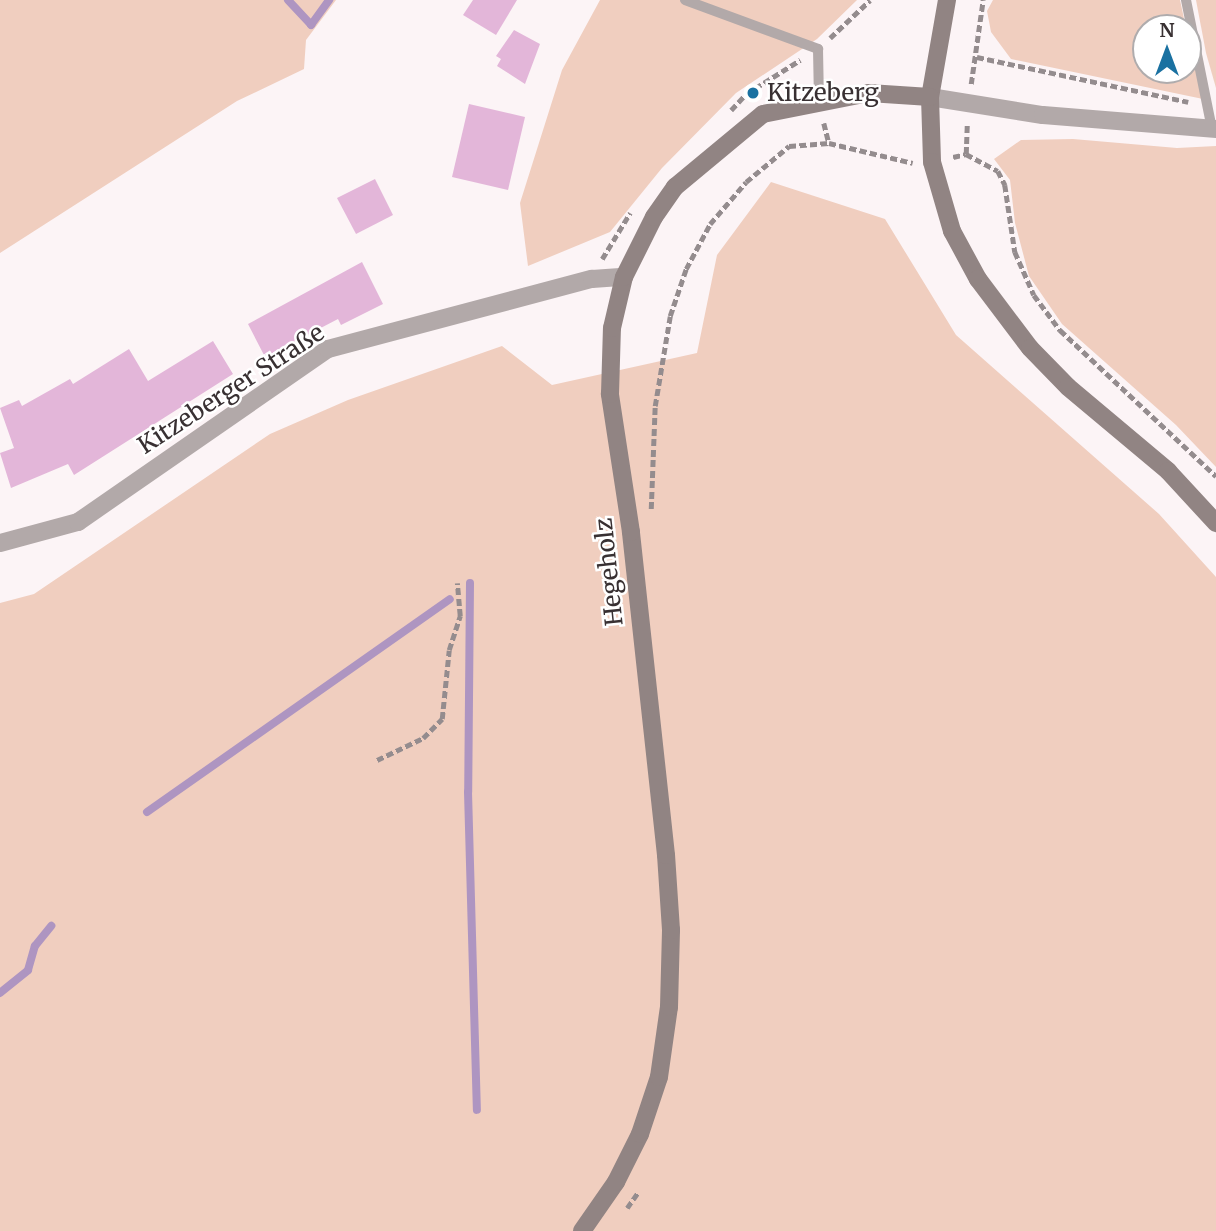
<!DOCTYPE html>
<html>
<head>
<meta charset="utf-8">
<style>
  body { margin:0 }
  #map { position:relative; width:1216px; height:1231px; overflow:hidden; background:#fcf4f6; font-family:Merriweather,serif }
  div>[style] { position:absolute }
  .green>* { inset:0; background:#f0cebf }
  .stream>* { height:8px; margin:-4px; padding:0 4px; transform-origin:4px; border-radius:4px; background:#ae95c1 }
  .building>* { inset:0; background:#e3b6d9 }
  .path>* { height:4.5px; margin-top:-2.25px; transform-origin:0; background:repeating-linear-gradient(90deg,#948c8e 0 7px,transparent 0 10.5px) }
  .lane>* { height:10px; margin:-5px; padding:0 5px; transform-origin:5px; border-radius:5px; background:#b2a9a9 }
  .street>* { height:18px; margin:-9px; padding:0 9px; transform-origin:9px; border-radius:9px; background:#b2a9a9 }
  .secondary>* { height:18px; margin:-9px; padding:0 9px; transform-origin:9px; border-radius:9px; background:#918483 }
  .dots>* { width:19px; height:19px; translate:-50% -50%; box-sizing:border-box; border:4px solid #fff; border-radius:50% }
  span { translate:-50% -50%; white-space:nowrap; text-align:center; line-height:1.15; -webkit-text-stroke:5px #fff; paint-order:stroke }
  .poi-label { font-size:24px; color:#383032 }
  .left { translate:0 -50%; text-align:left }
  .street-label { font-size:24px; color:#383032 }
  .north { position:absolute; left:1132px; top:14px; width:70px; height:70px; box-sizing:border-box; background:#fff; border:2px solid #afacad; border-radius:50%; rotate:0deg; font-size:19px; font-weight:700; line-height:28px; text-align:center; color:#383032 }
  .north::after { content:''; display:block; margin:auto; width:24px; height:32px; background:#1a71a1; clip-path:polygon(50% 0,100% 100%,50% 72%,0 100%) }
</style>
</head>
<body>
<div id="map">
  <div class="green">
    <i style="clip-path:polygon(0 0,336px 0,306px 40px,304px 69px,237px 101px,0 253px)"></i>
    <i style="clip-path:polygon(600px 0,857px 0,817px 39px,736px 93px,662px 168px,610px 232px,528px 266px,520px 203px,562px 70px)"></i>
    <i style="clip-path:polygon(993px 0,1180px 0,1186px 28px,1146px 28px,1146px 70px,1188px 70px,1188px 37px,1203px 99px,1011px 59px,991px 32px,987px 11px)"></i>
    <i style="clip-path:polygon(1196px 0,1216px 0,1216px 88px,1206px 53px)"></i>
    <i style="clip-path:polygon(1073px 139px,1177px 148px,1216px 146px,1216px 467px,1176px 425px,1062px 324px,1029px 276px,1015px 223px,1010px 180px,994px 159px,1021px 140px)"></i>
    <i style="clip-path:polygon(771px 182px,885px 219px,956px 335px,1159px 514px,1216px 577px,1216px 1231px,0 1231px,0 603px,34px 594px,270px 434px,348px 400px,502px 346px,552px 385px,697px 353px,717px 255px)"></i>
  </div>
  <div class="stream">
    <i style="left:288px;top:0;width:34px;rotate:47deg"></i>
    <i style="left:311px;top:25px;width:31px;rotate:-54deg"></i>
    <i style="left:470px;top:583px;width:209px;rotate:90.5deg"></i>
    <i style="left:468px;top:792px;width:318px;rotate:88.4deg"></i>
    <i style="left:147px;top:812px;width:370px;rotate:-35.1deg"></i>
    <i style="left:0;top:993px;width:36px;rotate:-39deg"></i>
    <i style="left:28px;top:970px;width:25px;rotate:-74deg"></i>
    <i style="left:35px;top:946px;width:26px;rotate:-51deg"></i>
  </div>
  <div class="building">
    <i style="clip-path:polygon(473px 0,517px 0,496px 35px,463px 15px)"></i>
    <i style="clip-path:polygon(514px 30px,540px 44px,525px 84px,497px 66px,501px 59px,496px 56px)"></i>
    <i style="clip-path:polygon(469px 104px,525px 117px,508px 190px,452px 177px)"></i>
    <i style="clip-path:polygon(375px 179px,393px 215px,356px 234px,337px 198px)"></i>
    <i style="clip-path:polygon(362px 262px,383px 304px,341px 325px,338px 319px,265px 357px,248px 324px)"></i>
    <i style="clip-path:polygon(213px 341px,233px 374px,74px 475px,68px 464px,11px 488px,0 453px,14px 448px,0 408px,19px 400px,22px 406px,70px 379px,73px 384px,129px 349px,148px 381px)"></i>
  </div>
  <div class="path">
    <i style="left:830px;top:38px;width:55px;rotate:-43.5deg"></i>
    <i style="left:977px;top:57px;width:216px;rotate:12deg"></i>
    <i style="left:971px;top:84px;width:85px;rotate:-81.9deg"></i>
    <i style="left:731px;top:110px;width:22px;rotate:-47deg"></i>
    <i style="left:746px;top:94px;width:64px;rotate:-32.2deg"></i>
    <i style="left:824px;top:123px;width:21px;rotate:76deg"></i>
    <i style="left:966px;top:154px;width:30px;rotate:-88deg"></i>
    <i style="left:953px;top:157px;width:13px;rotate:-13deg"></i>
    <i style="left:966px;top:154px;width:36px;rotate:28deg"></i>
    <i style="left:998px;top:171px;width:16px;rotate:63deg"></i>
    <i style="left:1005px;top:185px;width:68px;rotate:81.5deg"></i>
    <i style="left:1015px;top:252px;width:47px;rotate:66.2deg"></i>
    <i style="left:1034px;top:295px;width:44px;rotate:53.4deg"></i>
    <i style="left:1060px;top:330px;width:214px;rotate:43.1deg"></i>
    <i style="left:602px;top:259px;width:54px;rotate:-58.7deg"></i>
    <i style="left:651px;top:509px;width:103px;rotate:-87.8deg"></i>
    <i style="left:655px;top:406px;width:91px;rotate:-80.5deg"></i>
    <i style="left:670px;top:316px;width:50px;rotate:-71.2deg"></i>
    <i style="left:686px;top:269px;width:51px;rotate:-61.9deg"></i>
    <i style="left:710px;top:224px;width:55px;rotate:-49.4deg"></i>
    <i style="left:746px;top:182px;width:56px;rotate:-39.9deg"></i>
    <i style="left:789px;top:146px;width:40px;rotate:-4.3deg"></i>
    <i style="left:829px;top:143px;width:86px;rotate:13.4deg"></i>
    <i style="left:377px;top:760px;width:51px;rotate:-25.6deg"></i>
    <i style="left:423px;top:738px;width:27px;rotate:-45deg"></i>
    <i style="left:442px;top:719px;width:69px;rotate:-84.2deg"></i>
    <i style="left:449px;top:650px;width:36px;rotate:-72deg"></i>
    <i style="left:460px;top:616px;width:33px;rotate:-95deg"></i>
    <i style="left:627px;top:1208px;width:19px;rotate:-55deg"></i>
  </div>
  <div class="lane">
    <i style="left:685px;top:0;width:142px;rotate:20.2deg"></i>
    <i style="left:818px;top:49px;width:51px;rotate:88.9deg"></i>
    <i style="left:1186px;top:0;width:132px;rotate:78.6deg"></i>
  </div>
  <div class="street">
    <i style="left:930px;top:97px;width:114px;rotate:9.1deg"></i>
    <i style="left:1043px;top:115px;width:174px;rotate:4.6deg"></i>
    <i style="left:0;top:543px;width:81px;rotate:-15.1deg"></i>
    <i style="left:78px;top:522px;width:304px;rotate:-34.7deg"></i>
    <i style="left:328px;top:349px;width:273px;rotate:-14.9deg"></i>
    <i style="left:592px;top:279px;width:32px;rotate:-4deg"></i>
  </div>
  <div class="secondary">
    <i style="left:947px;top:0;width:98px;rotate:99.9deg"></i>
    <i style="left:930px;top:97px;width:65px;rotate:88.2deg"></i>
    <i style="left:932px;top:162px;width:72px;rotate:73.8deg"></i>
    <i style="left:952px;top:231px;width:55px;rotate:61.6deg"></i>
    <i style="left:978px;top:279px;width:86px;rotate:53deg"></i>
    <i style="left:1030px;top:348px;width:54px;rotate:45.7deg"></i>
    <i style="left:1068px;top:387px;width:131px;rotate:40deg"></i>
    <i style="left:1168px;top:471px;width:71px;rotate:47.3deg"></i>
    <i style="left:582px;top:1231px;width:60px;rotate:-55.2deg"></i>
    <i style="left:616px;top:1182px;width:54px;rotate:-63.4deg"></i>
    <i style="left:640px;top:1134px;width:60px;rotate:-71.6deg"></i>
    <i style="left:659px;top:1077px;width:71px;rotate:-81.9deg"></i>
    <i style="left:669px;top:1007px;width:77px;rotate:-88.5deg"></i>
    <i style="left:671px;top:930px;width:75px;rotate:-93.8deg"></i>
    <i style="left:666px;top:855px;width:325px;rotate:-96.2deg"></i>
    <i style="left:631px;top:532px;width:140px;rotate:-98.7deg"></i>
    <i style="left:610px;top:394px;width:66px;rotate:-88.3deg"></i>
    <i style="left:612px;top:328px;width:52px;rotate:-76.8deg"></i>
    <i style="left:624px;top:277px;width:67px;rotate:-63.4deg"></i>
    <i style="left:654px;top:217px;width:37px;rotate:-55deg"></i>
    <i style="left:675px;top:187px;width:114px;rotate:-39.7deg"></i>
    <i style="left:763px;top:114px;width:108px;rotate:-11.2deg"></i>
    <i style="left:869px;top:93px;width:61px;rotate:3.8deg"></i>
  </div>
  <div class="dots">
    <i style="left:753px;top:93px;background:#1a71a1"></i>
  </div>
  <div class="poi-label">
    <span class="left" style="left:767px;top:93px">Kitzeberg</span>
  </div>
  <div class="street-label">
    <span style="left:231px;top:389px;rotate:-33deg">Kitzeberger Straße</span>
    <span style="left:609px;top:572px;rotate:-96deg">Hegeholz</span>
  </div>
  <div class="north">N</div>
</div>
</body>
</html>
